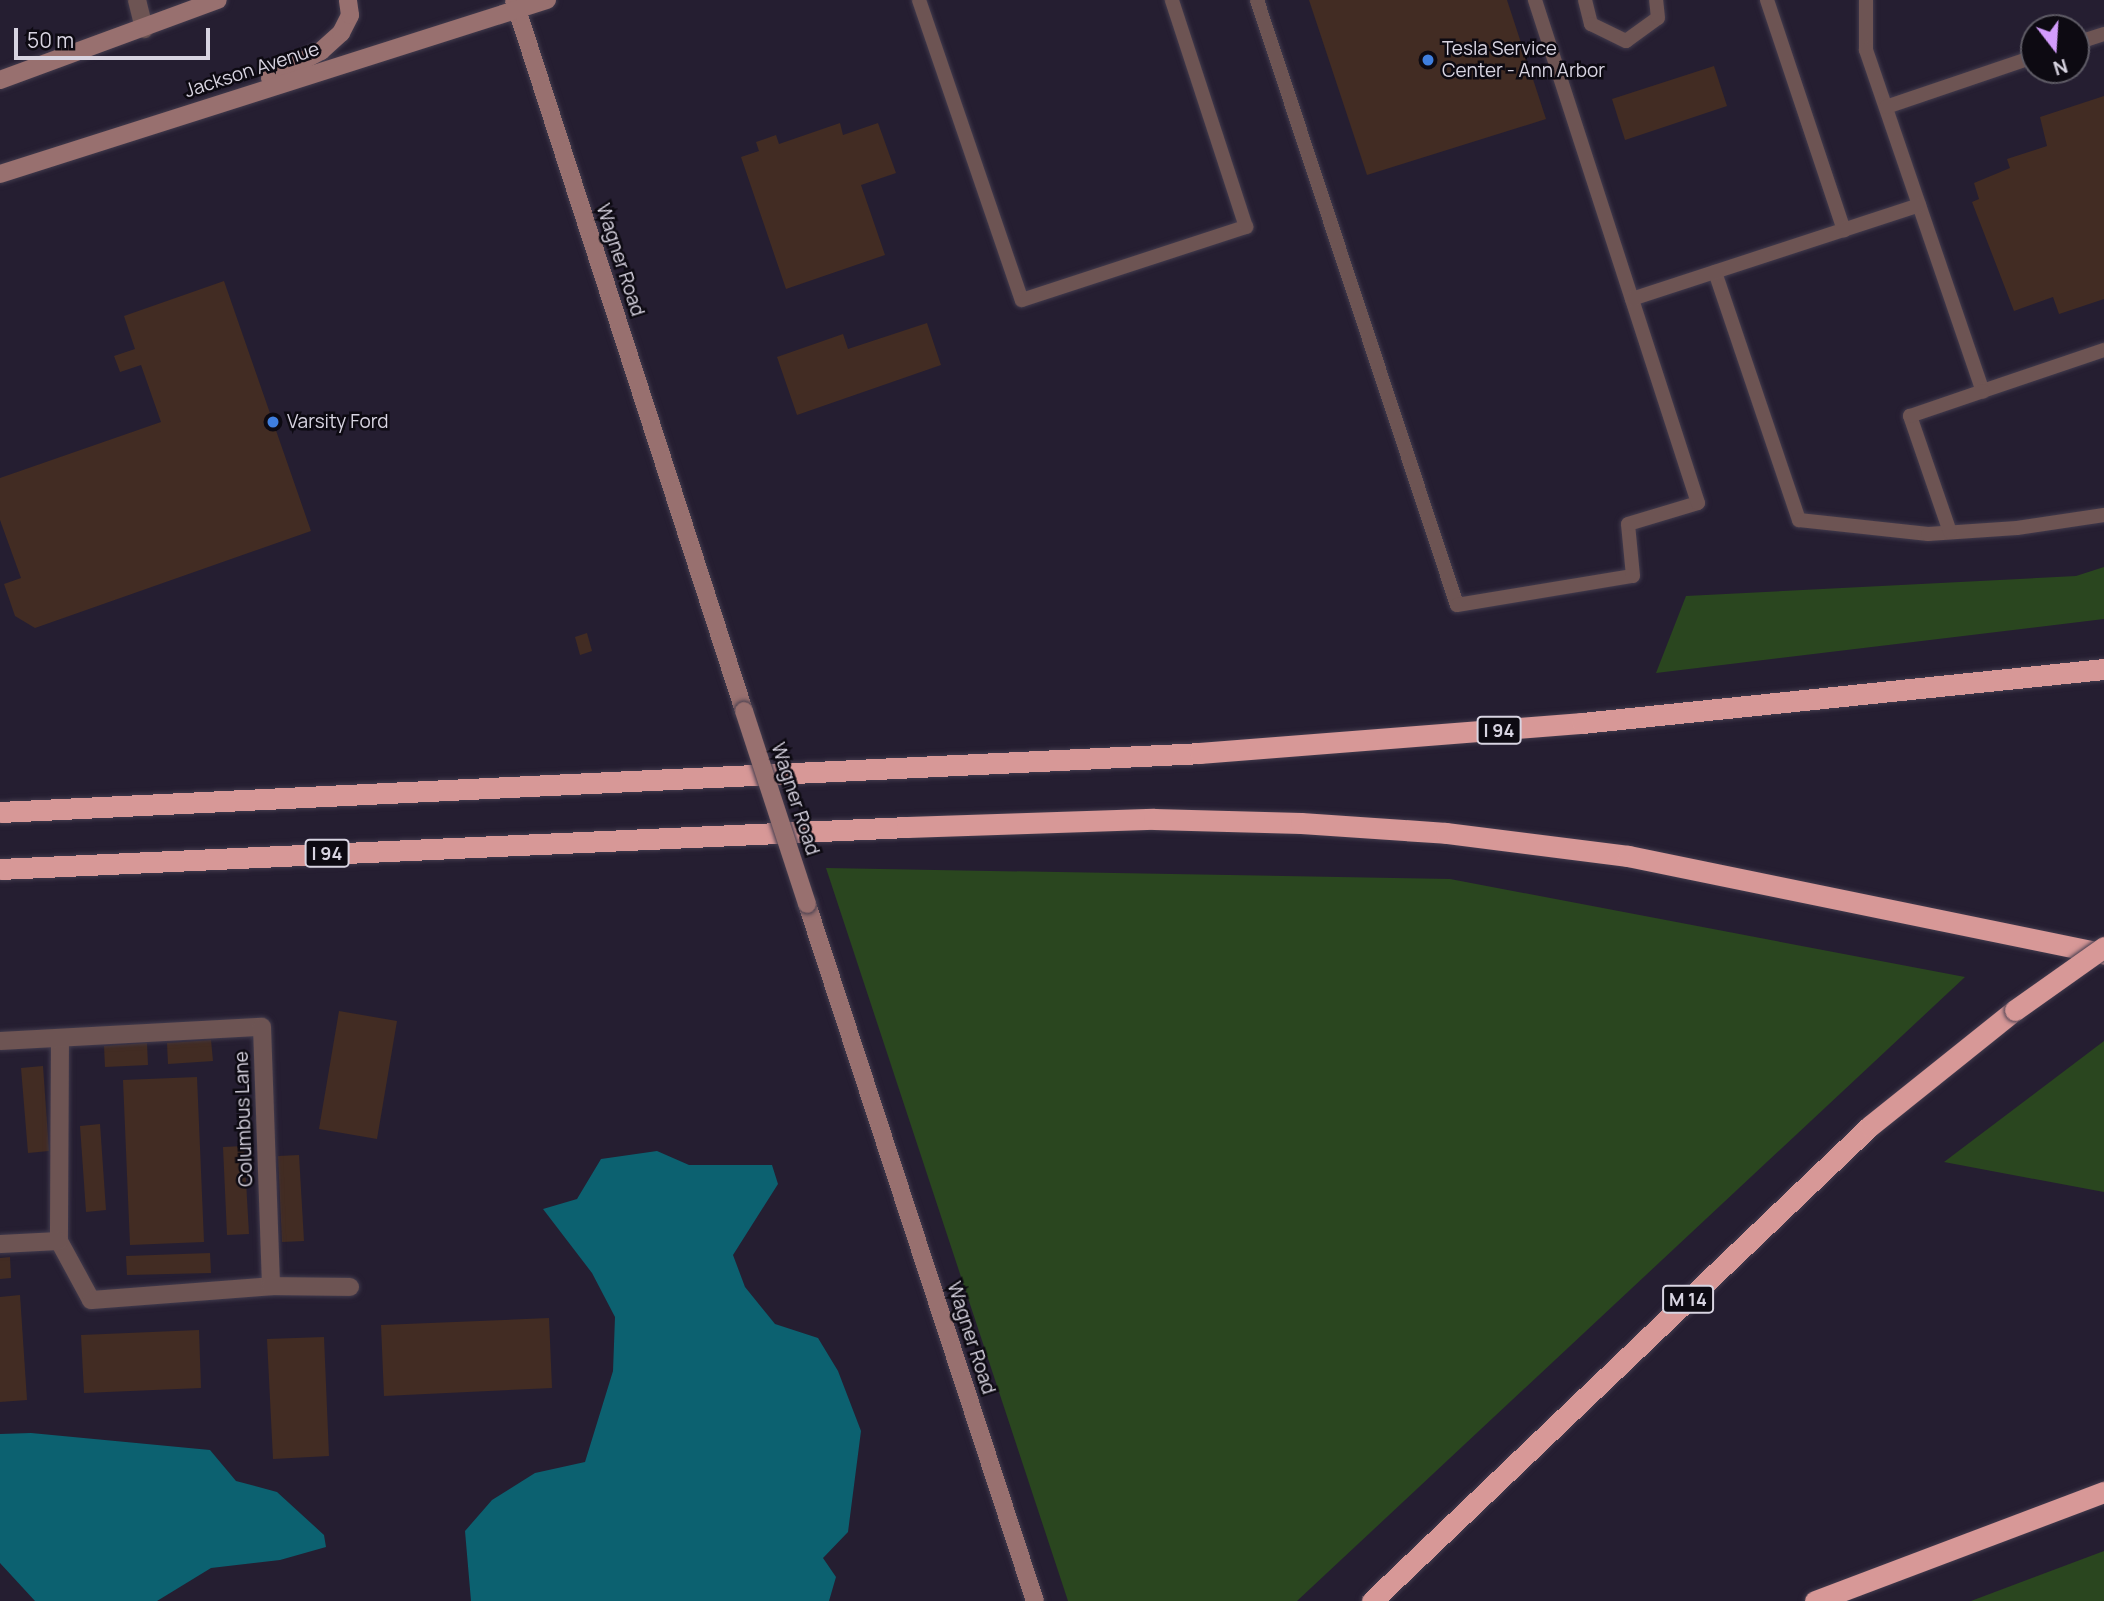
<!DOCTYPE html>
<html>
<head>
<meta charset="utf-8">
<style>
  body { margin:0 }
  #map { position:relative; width:2104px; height:1601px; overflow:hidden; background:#251e31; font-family:Manrope,sans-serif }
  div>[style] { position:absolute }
  .green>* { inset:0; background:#2a461f }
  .water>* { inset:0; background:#0c6170 }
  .building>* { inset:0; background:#422c23 }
  .roads { filter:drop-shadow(0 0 2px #423b4d) drop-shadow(0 0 2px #423b4d) }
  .lane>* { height:14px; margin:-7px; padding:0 7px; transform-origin:7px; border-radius:7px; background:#6d5453 }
  .street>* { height:18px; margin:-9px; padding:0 9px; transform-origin:9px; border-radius:9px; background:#6d5453 }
  .secondary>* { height:18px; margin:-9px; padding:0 9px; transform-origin:9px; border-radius:9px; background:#98706f }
  .highway>* { height:21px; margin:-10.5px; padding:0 10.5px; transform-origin:10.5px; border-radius:10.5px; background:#d79897 }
  .bridges { filter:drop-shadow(0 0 2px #423b4d) drop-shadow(0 0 2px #423b4d) }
  .secondary-bridge>* { height:18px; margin:-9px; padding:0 9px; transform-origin:9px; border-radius:9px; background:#98706f }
  .highway-bridge>* { height:21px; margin:-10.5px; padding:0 10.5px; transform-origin:10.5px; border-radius:10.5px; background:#d79897 }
  .dots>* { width:19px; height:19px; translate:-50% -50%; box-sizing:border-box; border:4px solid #0d0a12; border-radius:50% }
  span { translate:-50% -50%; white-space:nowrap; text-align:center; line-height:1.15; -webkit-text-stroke:5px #0d0a12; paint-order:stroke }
  .shield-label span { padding:2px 5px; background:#0d0a12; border:2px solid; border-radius:5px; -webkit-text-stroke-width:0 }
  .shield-label { font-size:18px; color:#d8d4e1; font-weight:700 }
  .poi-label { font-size:19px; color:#d8d4e1 }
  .left { translate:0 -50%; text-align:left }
  .street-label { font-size:19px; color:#d8d4e1 }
  .north { position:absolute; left:2020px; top:14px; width:70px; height:70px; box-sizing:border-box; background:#0d0a12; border:2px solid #5e5b65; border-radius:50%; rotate:163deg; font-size:19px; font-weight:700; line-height:28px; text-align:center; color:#d8d4e1 }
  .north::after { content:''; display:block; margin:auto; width:24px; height:32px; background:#d39cfd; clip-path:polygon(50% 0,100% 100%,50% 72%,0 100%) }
  .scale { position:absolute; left:14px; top:28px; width:196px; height:32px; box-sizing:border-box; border:4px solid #d8d4e1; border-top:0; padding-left:9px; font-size:21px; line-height:24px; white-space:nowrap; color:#d8d4e1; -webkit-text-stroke:5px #0d0a12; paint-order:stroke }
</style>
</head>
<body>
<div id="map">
  <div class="green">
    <i style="clip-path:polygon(2104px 567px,2104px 619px,1656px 673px,1686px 596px,2076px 576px)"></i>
    <i style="clip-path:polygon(826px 868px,1450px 879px,1965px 977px,1297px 1601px,1068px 1601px)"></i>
    <i style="clip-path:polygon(2104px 1041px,2104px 1192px,1944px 1162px)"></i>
    <i style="clip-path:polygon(2104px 1551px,2104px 1601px,1971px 1601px)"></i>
  </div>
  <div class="water">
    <i style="clip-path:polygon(657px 1151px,689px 1165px,772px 1165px,778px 1184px,733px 1255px,745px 1287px,775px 1324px,818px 1338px,838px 1371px,861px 1431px,848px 1532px,823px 1558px,836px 1577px,829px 1601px,471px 1601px,465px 1531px,492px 1500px,535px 1473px,585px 1462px,613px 1371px,615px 1317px,592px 1273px,543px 1209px,577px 1199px,601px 1159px)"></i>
    <i style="clip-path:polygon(31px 1433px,210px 1450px,236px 1481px,277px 1492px,324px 1535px,326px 1547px,280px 1560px,211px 1568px,157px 1601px,35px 1601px,0 1563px,0 1434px)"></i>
  </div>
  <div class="building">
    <i style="clip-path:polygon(1309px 0,1507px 0,1546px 119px,1367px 175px)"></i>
    <i style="clip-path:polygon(1714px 66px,1727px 106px,1625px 140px,1612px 99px)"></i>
    <i style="clip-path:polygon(2104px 96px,2104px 299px,2059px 314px,2053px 297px,2014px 311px,1972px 202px,1979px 199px,1974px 183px,2010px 168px,2007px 159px,2047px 146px,2040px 117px)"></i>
    <i style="clip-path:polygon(840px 123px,843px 135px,878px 123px,896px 173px,861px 185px,885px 255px,786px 289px,741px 157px,759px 151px,756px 142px,776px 135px,779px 144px)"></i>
    <i style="clip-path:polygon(224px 281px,311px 531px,35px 628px,15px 616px,4px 584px,21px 578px,0 520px,0 478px,161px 422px,141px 365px,120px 372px,114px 356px,135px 349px,124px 316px)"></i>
    <i style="clip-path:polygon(927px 323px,941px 365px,797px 415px,777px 357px,843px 334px,848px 349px)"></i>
    <i style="clip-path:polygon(587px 633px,592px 651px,580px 655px,575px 637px)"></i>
    <i style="clip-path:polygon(339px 1011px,397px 1021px,377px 1139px,319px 1129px)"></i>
    <i style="clip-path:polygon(211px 1040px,213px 1061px,168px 1064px,167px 1043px)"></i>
    <i style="clip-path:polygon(147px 1043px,148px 1065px,105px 1067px,104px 1046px)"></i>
    <i style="clip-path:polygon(43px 1066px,49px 1151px,28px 1153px,21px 1068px)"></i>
    <i style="clip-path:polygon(197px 1077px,204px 1242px,130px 1245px,123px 1080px)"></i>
    <i style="clip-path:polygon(100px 1124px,106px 1210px,86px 1212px,80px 1126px)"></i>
    <i style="clip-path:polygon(244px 1146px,249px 1234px,227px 1235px,223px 1147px)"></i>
    <i style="clip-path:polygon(299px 1155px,304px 1241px,282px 1242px,278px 1156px)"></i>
    <i style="clip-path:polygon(210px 1253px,211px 1273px,127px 1275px,126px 1256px)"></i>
    <i style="clip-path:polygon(10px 1257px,11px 1278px,0 1279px,0 1258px)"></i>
    <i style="clip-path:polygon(20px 1295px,27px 1400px,0 1402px,0 1297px)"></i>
    <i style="clip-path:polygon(549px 1318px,552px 1388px,384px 1396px,381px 1325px)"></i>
    <i style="clip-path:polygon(199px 1330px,201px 1388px,84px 1393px,81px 1335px)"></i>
    <i style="clip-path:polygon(324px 1337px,329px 1456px,273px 1459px,267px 1339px)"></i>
  </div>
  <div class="roads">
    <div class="lane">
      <i style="left:919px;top:0;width:317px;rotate:71.1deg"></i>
      <i style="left:1022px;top:300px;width:236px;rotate:-18.1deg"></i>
      <i style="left:1246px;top:227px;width:239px;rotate:-108.1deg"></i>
      <i style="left:1257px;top:0;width:637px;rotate:71.71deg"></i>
      <i style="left:1457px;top:605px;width:178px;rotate:-9.4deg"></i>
      <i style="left:1633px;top:576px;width:52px;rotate:-95.5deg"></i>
      <i style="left:1628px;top:524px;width:73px;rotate:-16.7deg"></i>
      <i style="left:1698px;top:503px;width:529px;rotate:-107.96deg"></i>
      <i style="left:1585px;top:0;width:25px;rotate:76deg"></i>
      <i style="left:1591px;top:24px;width:39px;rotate:26deg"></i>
      <i style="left:1626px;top:41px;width:39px;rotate:-36deg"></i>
      <i style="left:1658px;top:18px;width:18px;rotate:-96deg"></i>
      <i style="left:1767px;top:0;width:243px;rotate:71.5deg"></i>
      <i style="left:1866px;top:0;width:50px;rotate:90deg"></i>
      <i style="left:1866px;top:50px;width:361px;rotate:71.1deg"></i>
      <i style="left:1983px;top:391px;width:128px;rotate:-18.7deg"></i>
      <i style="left:2076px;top:43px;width:29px;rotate:-18deg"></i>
      <i style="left:1886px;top:107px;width:156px;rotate:-18.7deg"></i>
      <i style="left:1715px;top:272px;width:262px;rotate:71.3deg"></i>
      <i style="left:1799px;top:520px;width:130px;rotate:6.2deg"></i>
      <i style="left:1928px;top:534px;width:89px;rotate:-3.9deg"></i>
      <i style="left:2017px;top:528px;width:88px;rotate:-8.5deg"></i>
      <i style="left:1632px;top:299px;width:302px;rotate:-18.1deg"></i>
      <i style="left:1950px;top:532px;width:123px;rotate:-109deg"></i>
      <i style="left:1910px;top:416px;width:77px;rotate:-18.9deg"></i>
    </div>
    <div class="street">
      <i style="left:137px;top:0;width:30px;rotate:76deg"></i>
      <i style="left:60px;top:1038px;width:203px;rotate:90.3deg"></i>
      <i style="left:59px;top:1241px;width:67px;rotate:61.5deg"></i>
      <i style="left:91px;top:1300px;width:181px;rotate:-4.4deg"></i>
      <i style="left:0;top:1041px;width:262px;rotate:-3.1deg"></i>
      <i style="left:262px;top:1027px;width:259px;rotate:88deg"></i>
      <i style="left:271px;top:1286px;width:79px;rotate:0.7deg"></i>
      <i style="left:0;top:1244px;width:59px;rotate:-2.9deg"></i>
    </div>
    <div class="secondary">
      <i style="left:514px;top:0;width:747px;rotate:72.07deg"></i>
      <i style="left:270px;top:78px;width:58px;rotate:-27.9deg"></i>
      <i style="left:321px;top:51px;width:27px;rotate:-42deg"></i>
      <i style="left:341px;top:33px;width:20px;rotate:-63deg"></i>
      <i style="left:350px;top:15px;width:15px;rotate:-98deg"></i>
      <i style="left:0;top:80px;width:232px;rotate:-20.2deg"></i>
      <i style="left:0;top:174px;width:574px;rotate:-17.65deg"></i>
      <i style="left:807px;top:904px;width:733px;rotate:71.89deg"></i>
    </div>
    <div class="highway">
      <i style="left:0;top:812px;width:1201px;rotate:-2.81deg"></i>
      <i style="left:1200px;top:753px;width:383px;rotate:-4.5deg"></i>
      <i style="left:1582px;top:723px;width:525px;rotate:-5.91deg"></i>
      <i style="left:0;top:869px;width:908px;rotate:-2.65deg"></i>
      <i style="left:907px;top:827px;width:247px;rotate:-1.9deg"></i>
      <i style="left:1154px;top:819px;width:147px;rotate:1.6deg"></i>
      <i style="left:1301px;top:823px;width:145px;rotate:3.9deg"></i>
      <i style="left:1446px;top:833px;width:183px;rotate:7.2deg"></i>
      <i style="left:1628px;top:856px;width:486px;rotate:11.6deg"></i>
      <i style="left:1372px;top:1601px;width:688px;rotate:-43.65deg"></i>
      <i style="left:1870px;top:1126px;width:186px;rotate:-38.7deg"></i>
      <i style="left:1815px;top:1601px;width:309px;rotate:-20.7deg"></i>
    </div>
  </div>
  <div class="bridges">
    <div class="secondary-bridge">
      <i style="left:744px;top:711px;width:203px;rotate:71.9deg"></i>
    </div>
    <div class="highway-bridge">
      <i style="left:2015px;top:1010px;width:109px;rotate:-35.3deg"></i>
    </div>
  </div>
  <div class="dots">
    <i style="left:1428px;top:60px;background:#3f7fe0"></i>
    <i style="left:273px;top:422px;background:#3f7fe0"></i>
  </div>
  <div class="shield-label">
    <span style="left:1499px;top:730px">I 94</span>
    <span style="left:327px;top:853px">I 94</span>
    <span style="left:1688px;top:1299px">M 14</span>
  </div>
  <div class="poi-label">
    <span class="left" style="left:1442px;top:60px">Tesla Service<br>Center - Ann Arbor</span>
    <span class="left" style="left:287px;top:422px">Varsity Ford</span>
  </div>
  <div class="street-label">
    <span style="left:252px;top:70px;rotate:-18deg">Jackson Avenue</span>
    <span style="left:620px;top:260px;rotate:72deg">Wagner Road</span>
    <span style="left:795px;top:799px;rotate:72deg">Wagner Road</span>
    <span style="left:244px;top:1119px;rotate:-92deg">Columbus Lane</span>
    <span style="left:971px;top:1338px;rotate:72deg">Wagner Road</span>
  </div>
  <div class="north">N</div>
  <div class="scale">50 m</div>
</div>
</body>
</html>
